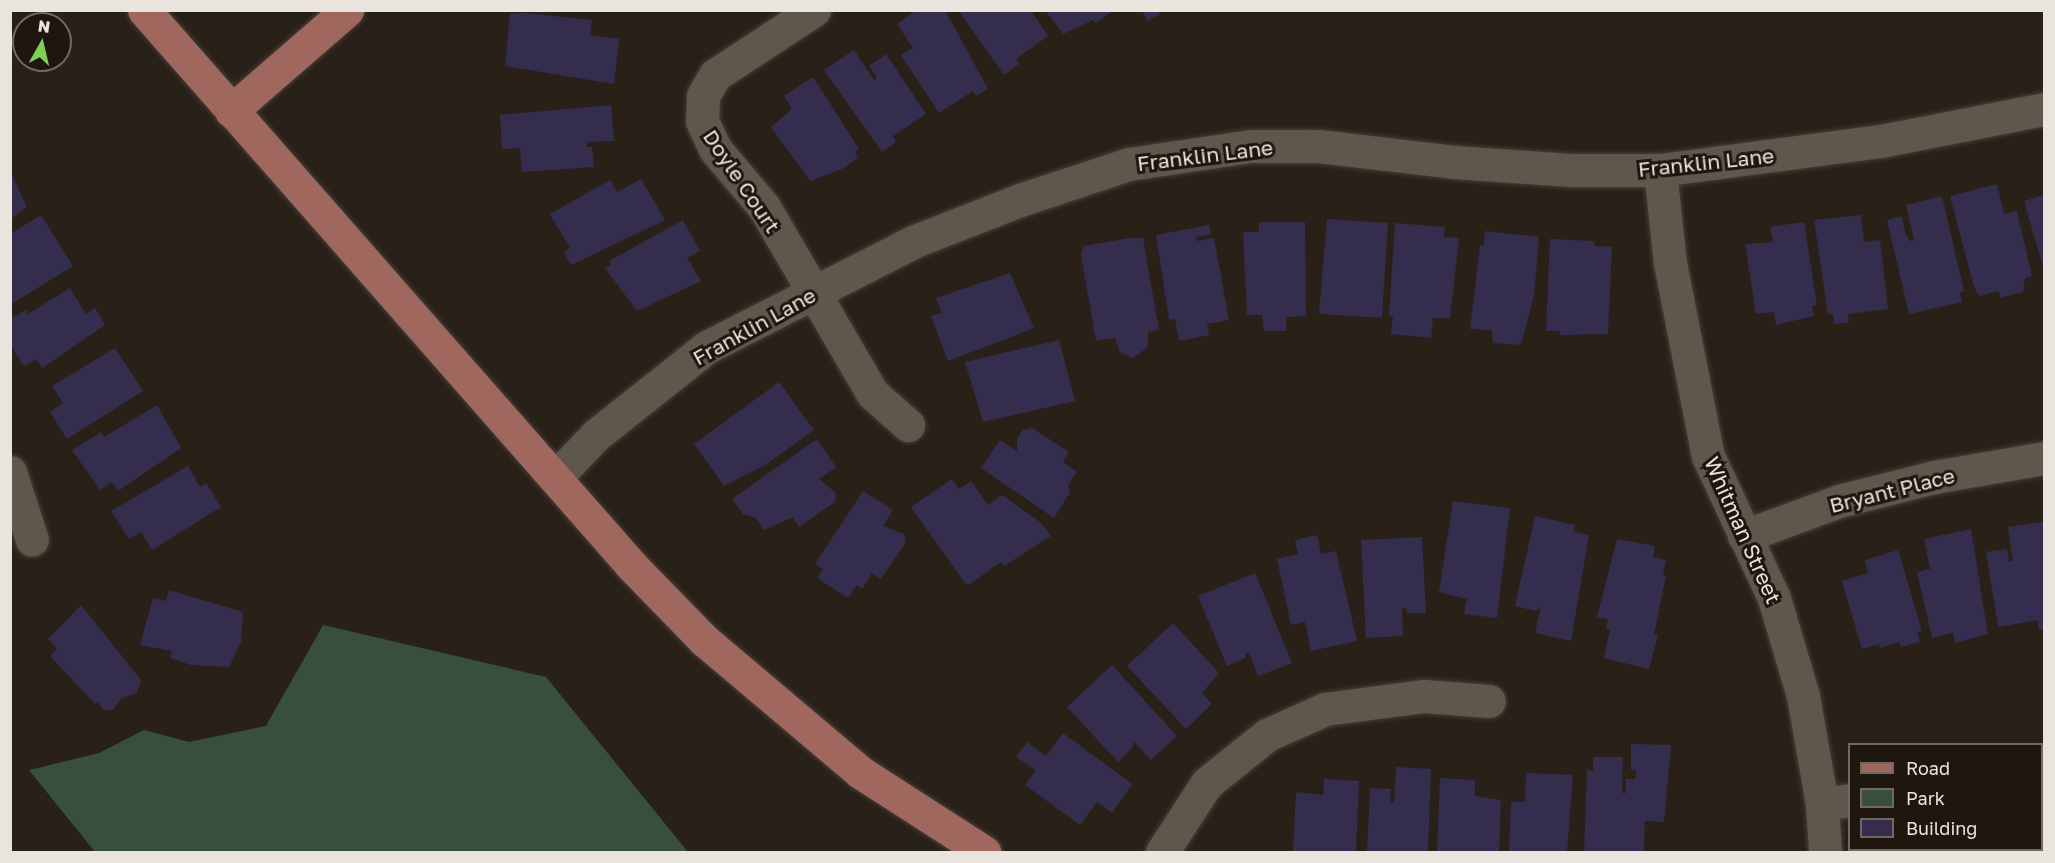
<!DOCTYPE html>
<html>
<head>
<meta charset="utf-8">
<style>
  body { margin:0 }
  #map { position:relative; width:2055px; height:863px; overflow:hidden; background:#292118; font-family:"Golos Text",sans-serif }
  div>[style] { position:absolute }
  .green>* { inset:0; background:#384f3b }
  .building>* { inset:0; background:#352d4d }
  .roads { filter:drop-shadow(0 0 2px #453e38) drop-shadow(0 0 2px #453e38) }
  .minor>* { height:33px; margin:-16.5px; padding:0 16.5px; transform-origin:16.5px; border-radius:16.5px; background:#5f564c }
  .major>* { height:33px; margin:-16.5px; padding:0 16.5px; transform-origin:16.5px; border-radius:16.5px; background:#9f675d }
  span { translate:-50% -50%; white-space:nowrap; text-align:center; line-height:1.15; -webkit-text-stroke:6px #1f170f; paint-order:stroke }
  .street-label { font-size:21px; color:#e9e4de }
  .frame { position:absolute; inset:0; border:12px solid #e9e4de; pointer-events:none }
  .legend { position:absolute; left:1848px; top:743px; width:195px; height:108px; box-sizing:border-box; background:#1f170f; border:2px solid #706962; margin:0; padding:8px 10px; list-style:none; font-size:18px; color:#e9e4de }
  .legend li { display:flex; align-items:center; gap:12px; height:30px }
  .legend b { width:30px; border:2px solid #706962 }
  .north { position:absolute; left:12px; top:12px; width:60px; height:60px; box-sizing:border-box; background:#1f170f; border:2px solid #706962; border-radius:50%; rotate:8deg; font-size:16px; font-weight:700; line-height:24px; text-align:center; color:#e9e4de }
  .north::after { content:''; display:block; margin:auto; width:21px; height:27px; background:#7cd155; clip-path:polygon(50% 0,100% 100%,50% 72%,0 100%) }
</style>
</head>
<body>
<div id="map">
  <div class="green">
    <i style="clip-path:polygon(323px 625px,546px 677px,688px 852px,95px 852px,29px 770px,99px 753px,144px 730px,189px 742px,266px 726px)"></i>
  </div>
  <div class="building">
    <i style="clip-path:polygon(917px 10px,945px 10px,988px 89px,976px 96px,973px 91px,939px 113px,901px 55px,913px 48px,897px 24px)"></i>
    <i style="clip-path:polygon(958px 10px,1031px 10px,1048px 36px,1016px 59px,1019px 64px,1004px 75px)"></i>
    <i style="clip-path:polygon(1045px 10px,1114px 10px,1095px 23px,1093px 20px,1063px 34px)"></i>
    <i style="clip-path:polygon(1141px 10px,1158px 10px,1160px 14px,1148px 21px)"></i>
    <i style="clip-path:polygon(524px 13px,592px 20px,590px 35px,619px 39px,614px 84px,505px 66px,510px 14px)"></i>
    <i style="clip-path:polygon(854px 50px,874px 80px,877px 77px,869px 66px,886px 54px,926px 114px,893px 136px,896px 142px,882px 152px,824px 70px)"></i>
    <i style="clip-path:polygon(813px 77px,859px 149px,855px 152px,858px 158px,842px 169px,810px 181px,771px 127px,792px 109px,784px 96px)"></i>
    <i style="clip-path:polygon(611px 105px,614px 141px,587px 142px,587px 147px,592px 147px,594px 167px,522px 172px,520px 148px,502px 149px,500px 115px)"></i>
    <i style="clip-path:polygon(10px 171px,27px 207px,10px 220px)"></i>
    <i style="clip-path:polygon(641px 179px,665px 220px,571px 265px,564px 252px,570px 248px,550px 214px,610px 180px,617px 192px)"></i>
    <i style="clip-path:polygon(1997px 184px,2004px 214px,2017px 211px,2032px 276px,2025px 278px,2023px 292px,2000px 298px,1999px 291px,1979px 296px,1974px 287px,1950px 196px)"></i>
    <i style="clip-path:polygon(2044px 195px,2044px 270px,2024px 201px)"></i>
    <i style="clip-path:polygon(1942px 196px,1964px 291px,1960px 292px,1962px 302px,1909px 314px,1887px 220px,1902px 216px,1905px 233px,1910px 241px,1914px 240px,1906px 205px)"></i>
    <i style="clip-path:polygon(41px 215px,73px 266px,10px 305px,10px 234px)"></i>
    <i style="clip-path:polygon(1861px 215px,1864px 242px,1880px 240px,1888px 309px,1848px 314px,1849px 322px,1834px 324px,1833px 314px,1828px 314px,1814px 220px)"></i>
    <i style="clip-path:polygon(1327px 219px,1388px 223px,1382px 318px,1319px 314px)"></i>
    <i style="clip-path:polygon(683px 220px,700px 251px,687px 258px,701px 281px,637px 311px,605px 268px,611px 265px,609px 261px)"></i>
    <i style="clip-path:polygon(1259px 222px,1305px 222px,1306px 316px,1286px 317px,1286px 331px,1264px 331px,1262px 315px,1247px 315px,1243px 232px,1259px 232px)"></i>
    <i style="clip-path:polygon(1804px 222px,1817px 305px,1812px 306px,1814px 316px,1776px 325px,1774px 312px,1756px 314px,1745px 244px,1773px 242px,1770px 227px)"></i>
    <i style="clip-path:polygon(1395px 223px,1445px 227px,1444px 237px,1459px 238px,1450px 318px,1433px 318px,1431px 338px,1391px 334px,1393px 316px,1389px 316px)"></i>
    <i style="clip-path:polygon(1209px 225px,1211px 234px,1196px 237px,1197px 241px,1214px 238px,1229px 320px,1207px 324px,1209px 335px,1179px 341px,1175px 319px,1169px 320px,1156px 235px)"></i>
    <i style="clip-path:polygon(1485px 231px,1539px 237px,1534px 295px,1522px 342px,1518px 345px,1493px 343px,1492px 330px,1470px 329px,1480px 245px,1484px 245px)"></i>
    <i style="clip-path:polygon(1130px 238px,1143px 238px,1159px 330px,1148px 332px,1148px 347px,1133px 358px,1120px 352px,1115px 338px,1096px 341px,1081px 255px,1083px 246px)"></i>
    <i style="clip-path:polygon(1550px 239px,1594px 241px,1595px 246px,1612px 247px,1608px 334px,1560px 335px,1560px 331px,1546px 331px)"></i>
    <i style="clip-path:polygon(1010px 273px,1034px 328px,948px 361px,931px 316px,942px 313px,936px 298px)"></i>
    <i style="clip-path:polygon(70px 288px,86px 314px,95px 308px,105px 325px,42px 368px,36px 359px,24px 366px,10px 345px,10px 319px,26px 310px,28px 314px)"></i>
    <i style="clip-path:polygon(1059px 340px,1075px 401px,983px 422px,965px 362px)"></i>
    <i style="clip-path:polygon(115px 348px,143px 391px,67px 439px,50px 412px,63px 403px,52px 386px)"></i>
    <i style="clip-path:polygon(779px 382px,814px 430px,767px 464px,724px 486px,694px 444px)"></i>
    <i style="clip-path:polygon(157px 405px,181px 448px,118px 491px,112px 482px,100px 490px,72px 450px,101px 432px,104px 437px)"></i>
    <i style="clip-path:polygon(1032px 428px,1069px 452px,1063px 462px,1077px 472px,1068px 485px,1070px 492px,1054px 518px,981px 468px,1000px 440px,1017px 451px,1017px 439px,1023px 430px)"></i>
    <i style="clip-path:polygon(817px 439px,836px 467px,819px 479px,836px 493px,835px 502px,799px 527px,793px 517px,764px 530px,756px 518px,743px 514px,732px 499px)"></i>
    <i style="clip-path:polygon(188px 466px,200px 487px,206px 483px,221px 507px,152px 550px,141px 532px,129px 539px,111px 511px)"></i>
    <i style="clip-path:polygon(952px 479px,959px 489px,971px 481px,988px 505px,1002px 495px,1040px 522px,1051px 536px,1004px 566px,1001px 562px,970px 584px,965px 583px,911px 507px)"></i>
    <i style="clip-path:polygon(863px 491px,893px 510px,883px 526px,904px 534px,906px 542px,881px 579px,872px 573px,862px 589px,857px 585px,848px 598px,817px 578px,823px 569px,815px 564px)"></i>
    <i style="clip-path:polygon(1453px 501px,1510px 508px,1497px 618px,1464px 614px,1467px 599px,1439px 592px)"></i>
    <i style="clip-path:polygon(1535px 516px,1575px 525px,1574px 532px,1589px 535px,1571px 641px,1535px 633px,1541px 607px,1536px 611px,1515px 606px)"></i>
    <i style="clip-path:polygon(2043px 522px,2044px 629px,2039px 630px,2038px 620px,1998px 627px,1986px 552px,2007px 549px,2009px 562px,2013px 561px,2008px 527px)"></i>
    <i style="clip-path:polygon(1971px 529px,1988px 634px,1955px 643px,1953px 633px,1932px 638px,1917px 572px,1930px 569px,1924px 539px)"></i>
    <i style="clip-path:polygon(1317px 535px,1321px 554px,1336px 551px,1357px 641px,1311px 651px,1305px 622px,1291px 625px,1277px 559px,1298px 554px,1295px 540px)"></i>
    <i style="clip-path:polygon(1422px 537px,1426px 613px,1407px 613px,1406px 608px,1402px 609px,1403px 636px,1366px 638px,1361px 540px)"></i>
    <i style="clip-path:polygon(1617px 539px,1655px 546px,1653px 557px,1666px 560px,1663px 575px,1666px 576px,1654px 634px,1658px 635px,1649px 669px,1604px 658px,1610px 630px,1606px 629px,1608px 619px,1597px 617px)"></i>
    <i style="clip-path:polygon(1898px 550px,1922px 631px,1917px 632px,1920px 642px,1901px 647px,1899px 642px,1880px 648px,1879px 644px,1862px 649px,1842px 581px,1868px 573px,1865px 560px)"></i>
    <i style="clip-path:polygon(1255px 573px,1292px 663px,1258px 676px,1249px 652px,1245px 654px,1246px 658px,1227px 666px,1198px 596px)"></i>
    <i style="clip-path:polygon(169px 590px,243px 612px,241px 642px,229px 667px,191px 665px,170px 658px,172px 651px,140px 645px,153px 598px,166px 601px)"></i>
    <i style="clip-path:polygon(81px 605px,141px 680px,137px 693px,122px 698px,113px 710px,103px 710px,98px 702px,95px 704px,50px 656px,57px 649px,48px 639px)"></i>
    <i style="clip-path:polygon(1173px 623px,1219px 673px,1202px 693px,1212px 704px,1186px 729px,1127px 666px)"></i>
    <i style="clip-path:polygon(1112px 665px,1177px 736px,1151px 760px,1133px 741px,1133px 747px,1118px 762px,1067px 707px)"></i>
    <i style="clip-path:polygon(1063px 733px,1132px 784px,1112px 813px,1097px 802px,1080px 825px,1025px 785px,1036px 770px,1016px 757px,1027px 742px,1046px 756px)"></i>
    <i style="clip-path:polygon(1631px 744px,1671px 745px,1664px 822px,1645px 821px,1644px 852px,1584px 852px,1587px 770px,1593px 771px,1593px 757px,1623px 757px,1622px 793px,1626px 793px,1626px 779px,1635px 779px,1636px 770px,1631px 770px)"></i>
    <i style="clip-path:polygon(1396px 767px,1431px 769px,1428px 852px,1367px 852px,1370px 788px,1391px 789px,1390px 803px,1394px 803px)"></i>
    <i style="clip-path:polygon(1526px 773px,1573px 775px,1567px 852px,1509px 852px,1511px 802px,1525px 802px)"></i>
    <i style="clip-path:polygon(1440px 778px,1475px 780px,1475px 796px,1501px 800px,1499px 852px,1437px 852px)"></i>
    <i style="clip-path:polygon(1324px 779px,1359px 781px,1356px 852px,1293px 852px,1296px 792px,1323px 795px)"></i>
    <i style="clip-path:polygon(2042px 832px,2044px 832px,2044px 852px,2037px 852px,2042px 850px)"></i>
    <i style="clip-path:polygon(1952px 850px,1989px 850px,1989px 852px,1953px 852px)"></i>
  </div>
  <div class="roads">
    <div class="minor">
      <i style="left:814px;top:10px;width:118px;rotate:146.7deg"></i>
      <i style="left:715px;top:75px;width:24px;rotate:120deg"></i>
      <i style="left:703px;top:96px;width:25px;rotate:92deg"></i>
      <i style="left:702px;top:121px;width:31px;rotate:65deg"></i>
      <i style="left:715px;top:149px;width:76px;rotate:49.8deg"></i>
      <i style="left:764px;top:207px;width:216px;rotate:59.8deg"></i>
      <i style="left:873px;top:394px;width:47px;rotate:41.5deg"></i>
      <i style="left:1660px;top:170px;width:94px;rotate:83.9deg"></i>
      <i style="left:1670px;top:263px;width:197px;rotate:78.9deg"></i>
      <i style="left:1708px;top:456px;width:157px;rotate:65.1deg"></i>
      <i style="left:1774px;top:598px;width:102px;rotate:73.5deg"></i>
      <i style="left:1803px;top:696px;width:110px;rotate:80deg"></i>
      <i style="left:1822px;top:804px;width:48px;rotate:86.4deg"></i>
      <i style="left:10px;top:472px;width:71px;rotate:72.1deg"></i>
      <i style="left:555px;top:478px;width:59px;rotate:-46.4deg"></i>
      <i style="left:596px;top:435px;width:142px;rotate:-38.4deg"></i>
      <i style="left:707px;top:347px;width:233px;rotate:-27deg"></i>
      <i style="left:915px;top:241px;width:113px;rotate:-21.3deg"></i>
      <i style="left:1020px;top:200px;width:115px;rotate:-18.3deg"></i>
      <i style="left:1129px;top:164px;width:123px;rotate:-8.4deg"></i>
      <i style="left:1251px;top:146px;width:67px"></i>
      <i style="left:1318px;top:146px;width:137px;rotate:6.7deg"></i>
      <i style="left:1454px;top:162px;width:117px;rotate:3.9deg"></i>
      <i style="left:1571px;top:170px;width:89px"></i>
      <i style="left:1660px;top:170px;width:223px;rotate:-7.5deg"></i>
      <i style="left:1881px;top:141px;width:166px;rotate:-11.1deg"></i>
      <i style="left:1744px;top:536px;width:101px;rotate:-20.2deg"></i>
      <i style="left:1839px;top:501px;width:98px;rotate:-14.2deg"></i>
      <i style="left:1934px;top:477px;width:112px;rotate:-9.8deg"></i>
      <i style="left:2042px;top:773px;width:2px;rotate:-27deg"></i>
      <i style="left:1822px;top:804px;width:28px;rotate:-8deg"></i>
      <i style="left:1162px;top:852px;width:82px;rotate:-56.9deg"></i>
      <i style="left:1207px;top:783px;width:77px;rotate:-38.7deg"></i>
      <i style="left:1267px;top:735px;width:64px;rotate:-24.1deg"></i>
      <i style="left:1325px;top:709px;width:100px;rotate:-7.5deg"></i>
      <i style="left:1424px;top:696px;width:65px;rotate:4.4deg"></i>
    </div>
    <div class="major">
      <i style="left:144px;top:10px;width:738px;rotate:48.73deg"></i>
      <i style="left:631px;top:565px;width:105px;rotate:45.8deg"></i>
      <i style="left:704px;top:640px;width:204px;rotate:40.2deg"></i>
      <i style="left:860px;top:772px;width:148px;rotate:32.8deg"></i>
      <i style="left:231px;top:111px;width:154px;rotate:-41deg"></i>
    </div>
  </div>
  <div class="street-label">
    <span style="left:1205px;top:155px;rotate:-7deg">Franklin Lane</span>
    <span style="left:1706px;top:162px;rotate:-6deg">Franklin Lane</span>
    <span style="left:742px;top:181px;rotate:56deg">Doyle Court</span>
    <span style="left:754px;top:326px;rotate:-29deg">Franklin Lane</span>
    <span style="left:1892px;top:490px;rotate:-14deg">Bryant Place</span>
    <span style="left:1743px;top:530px;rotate:66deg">Whitman Street</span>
  </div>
  <div class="frame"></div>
  <ul class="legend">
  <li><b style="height:8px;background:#9f675d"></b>Road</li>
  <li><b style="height:16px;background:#384f3b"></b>Park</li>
  <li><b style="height:16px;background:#352d4d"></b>Building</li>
  </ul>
  <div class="north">N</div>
</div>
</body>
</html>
